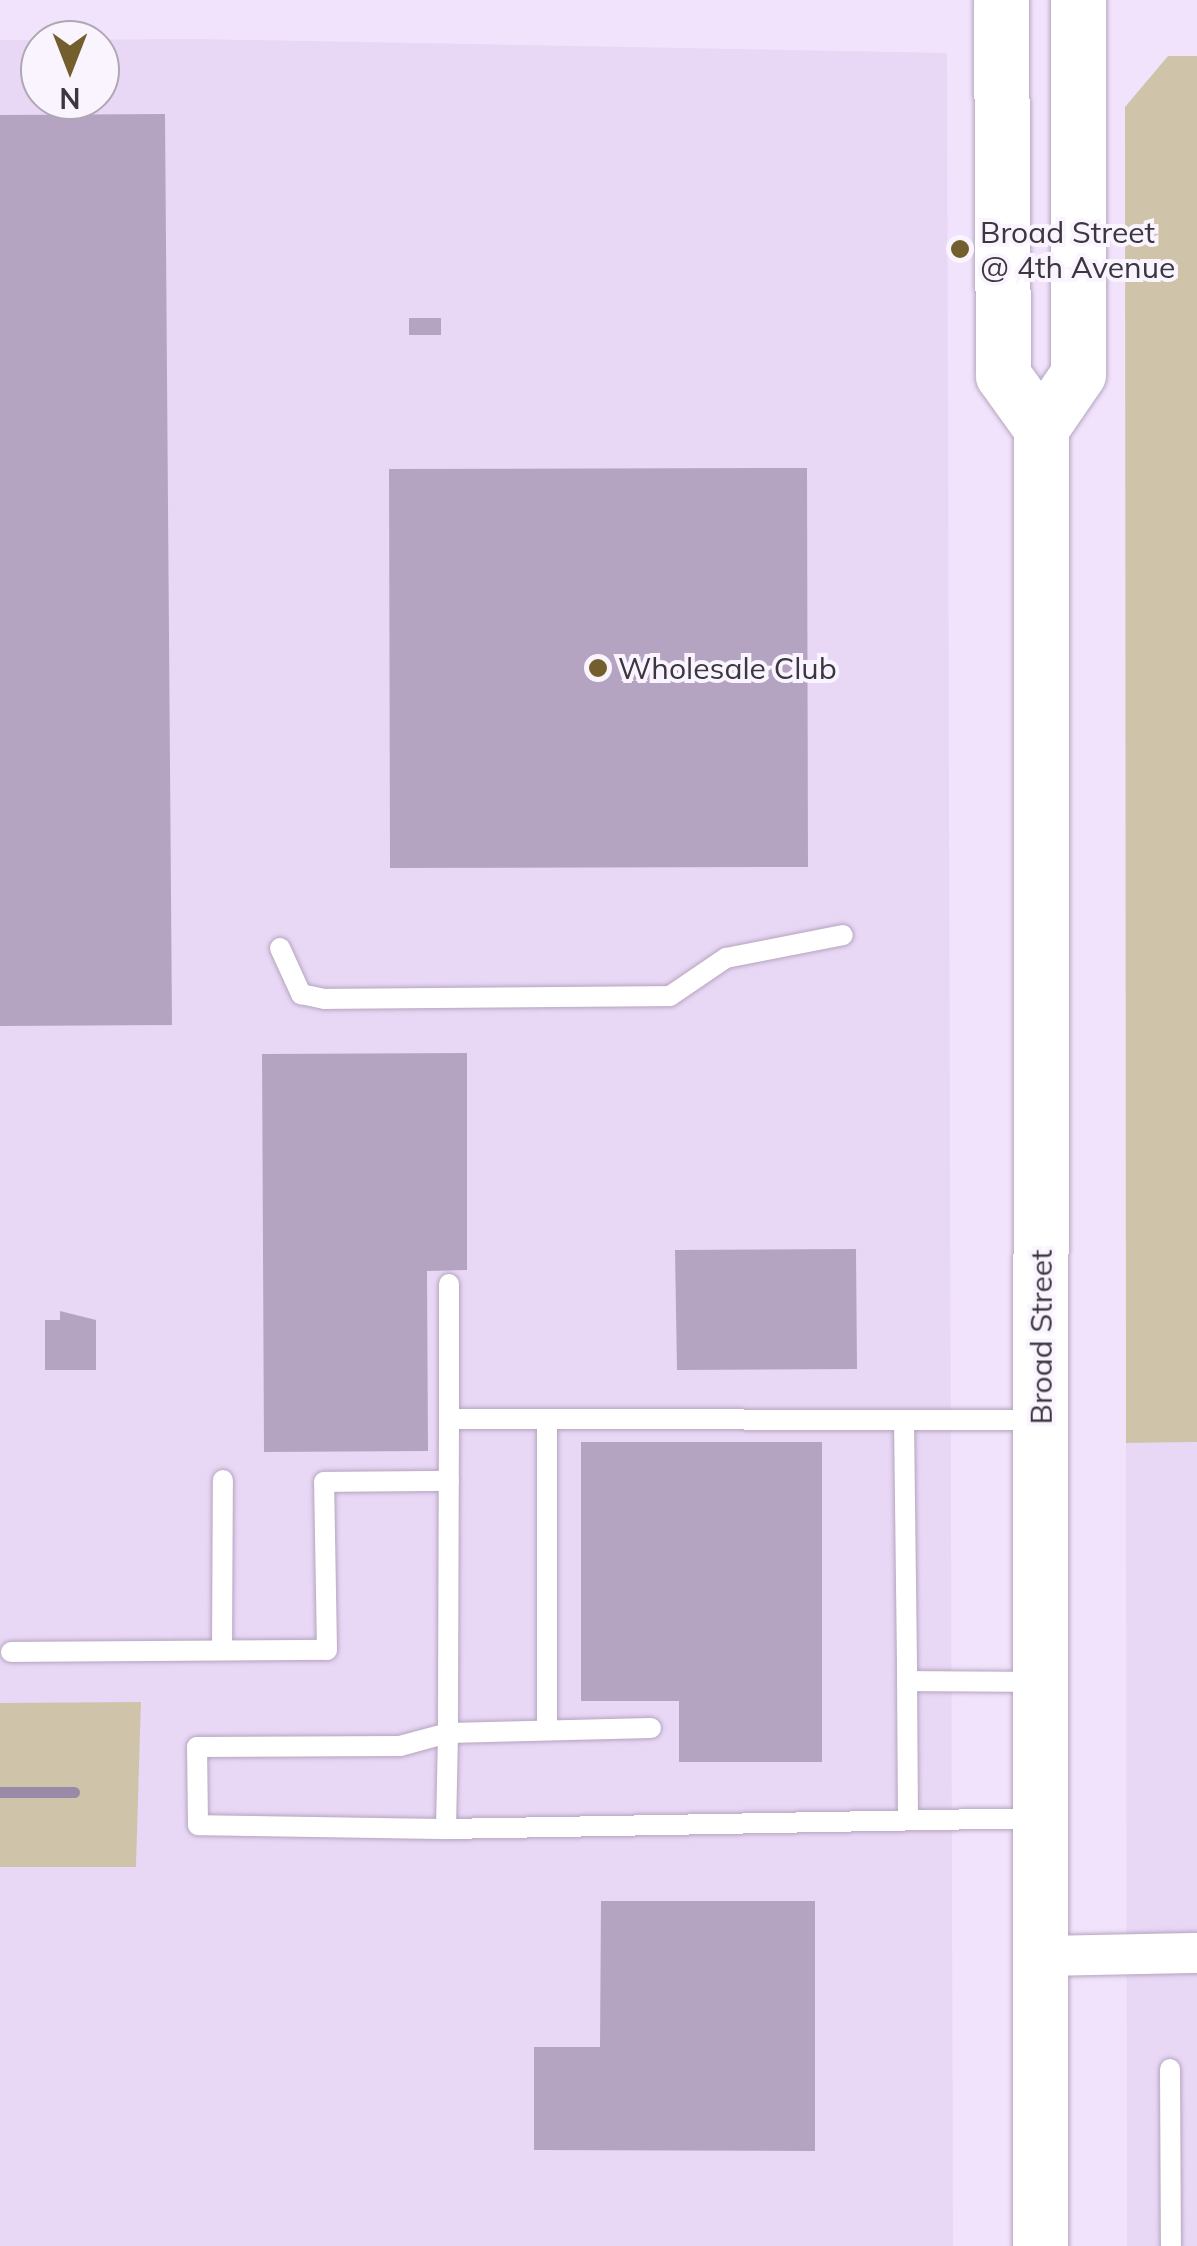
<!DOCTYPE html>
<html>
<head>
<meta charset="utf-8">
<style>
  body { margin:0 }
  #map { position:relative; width:1197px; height:2246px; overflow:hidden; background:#f2e3fc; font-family:Mulish,sans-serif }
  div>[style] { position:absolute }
  .built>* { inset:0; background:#e9d7f6 }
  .green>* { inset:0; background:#cfc4aa }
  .stream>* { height:11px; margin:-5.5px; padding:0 5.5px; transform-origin:5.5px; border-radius:5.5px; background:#9b8aa7 }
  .building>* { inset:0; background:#b5a4c1 }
  .roads { filter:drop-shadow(0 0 2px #b4a5be) drop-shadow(0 0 2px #b4a5be) }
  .service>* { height:20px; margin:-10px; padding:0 10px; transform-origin:10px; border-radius:10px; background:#fff }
  .minor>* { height:40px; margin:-20px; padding:0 20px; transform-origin:20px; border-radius:20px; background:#fff }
  .secondary>* { height:55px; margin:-27.5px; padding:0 27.5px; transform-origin:27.5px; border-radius:27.5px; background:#fff }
  .dots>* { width:28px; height:28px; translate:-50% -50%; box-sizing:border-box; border:5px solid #faf4ff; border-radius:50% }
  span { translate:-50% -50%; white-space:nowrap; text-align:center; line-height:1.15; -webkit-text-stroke:8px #faf4ff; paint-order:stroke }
  .poi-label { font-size:30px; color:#3c3640 }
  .left { translate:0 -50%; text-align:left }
  .street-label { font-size:30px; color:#3c3640 }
  .north { position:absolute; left:20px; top:20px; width:100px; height:100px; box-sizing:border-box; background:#faf4ff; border:2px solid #aea8b3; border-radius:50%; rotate:180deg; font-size:28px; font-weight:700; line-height:40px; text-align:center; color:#3c3640 }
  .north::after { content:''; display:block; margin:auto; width:35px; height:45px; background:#735e2d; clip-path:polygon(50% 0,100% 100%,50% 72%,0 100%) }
</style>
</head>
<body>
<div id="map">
  <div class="built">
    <i style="clip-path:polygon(195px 39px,947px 53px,953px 2246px,0 2246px,0 1867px,136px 1867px,141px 1703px,0 1703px,0 40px,40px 40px,40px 100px,100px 100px,100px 40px,50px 40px)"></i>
    <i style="clip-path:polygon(1197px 1442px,1197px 2246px,1127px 2246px,1126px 1443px)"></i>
  </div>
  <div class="green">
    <i style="clip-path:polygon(1168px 56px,1197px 56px,1197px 1442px,1126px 1443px,1125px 107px)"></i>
    <i style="clip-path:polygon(141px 1702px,136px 1867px,0 1867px,0 1703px)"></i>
  </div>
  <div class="stream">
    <i style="left:0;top:1792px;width:74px"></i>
  </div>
  <div class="building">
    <i style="clip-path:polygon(165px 114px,172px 1025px,0 1026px,0 115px)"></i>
    <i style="clip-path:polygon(409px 318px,441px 318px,441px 335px,409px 335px)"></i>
    <i style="clip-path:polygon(807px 468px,808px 867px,390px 868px,389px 469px)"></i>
    <i style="clip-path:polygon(467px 1053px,467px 1270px,427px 1271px,428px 1451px,264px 1452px,262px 1054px)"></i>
    <i style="clip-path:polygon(856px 1249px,857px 1369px,677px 1370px,675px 1250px)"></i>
    <i style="clip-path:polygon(60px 1311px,96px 1320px,96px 1370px,45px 1370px,45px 1320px,60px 1320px)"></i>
    <i style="clip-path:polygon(581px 1442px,822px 1442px,822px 1762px,679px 1762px,679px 1701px,581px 1701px)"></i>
    <i style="clip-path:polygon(601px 1901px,815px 1901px,815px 2151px,534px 2150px,534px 2047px,600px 2047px)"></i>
  </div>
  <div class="roads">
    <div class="service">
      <i style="left:280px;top:948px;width:51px;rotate:65.5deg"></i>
      <i style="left:301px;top:994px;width:24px;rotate:12deg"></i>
      <i style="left:324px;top:999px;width:346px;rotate:-0.5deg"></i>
      <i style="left:670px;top:996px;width:68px;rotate:-34.2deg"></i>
      <i style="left:726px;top:958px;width:119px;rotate:-11.1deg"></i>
      <i style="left:449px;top:1284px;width:135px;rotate:90deg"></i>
      <i style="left:449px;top:1419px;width:590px;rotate:0.1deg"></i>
      <i style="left:449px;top:1419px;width:314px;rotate:90.2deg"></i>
      <i style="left:448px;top:1733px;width:96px;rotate:91.2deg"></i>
      <i style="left:446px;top:1829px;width:248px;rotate:-179.1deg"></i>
      <i style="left:198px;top:1825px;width:78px;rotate:-90.7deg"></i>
      <i style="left:197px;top:1747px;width:203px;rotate:-0.3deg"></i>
      <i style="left:400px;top:1746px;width:50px;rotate:-15.2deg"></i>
      <i style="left:448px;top:1733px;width:203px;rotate:-1.4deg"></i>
      <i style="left:547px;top:1420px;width:309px;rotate:90deg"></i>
      <i style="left:904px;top:1420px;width:261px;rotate:89.3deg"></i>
      <i style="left:222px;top:1649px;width:169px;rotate:-89.7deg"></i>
      <i style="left:11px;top:1652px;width:316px;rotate:-0.4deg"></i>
      <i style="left:327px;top:1650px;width:168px;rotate:-91deg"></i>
      <i style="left:324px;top:1482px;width:125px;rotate:-0.5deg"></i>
      <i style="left:908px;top:1820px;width:139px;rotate:-90.4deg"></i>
      <i style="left:907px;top:1681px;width:131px;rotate:0.4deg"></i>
      <i style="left:446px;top:1829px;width:593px;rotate:-1.06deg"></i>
      <i style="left:1170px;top:2069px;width:177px;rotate:89.7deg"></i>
    </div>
    <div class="minor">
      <i style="left:1040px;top:1956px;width:157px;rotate:-1.1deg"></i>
    </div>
    <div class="secondary">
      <i style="left:1001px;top:0;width:375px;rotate:89.7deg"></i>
      <i style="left:1003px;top:375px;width:65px;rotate:54.4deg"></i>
      <i style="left:1040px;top:2246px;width:1818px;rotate:-89.97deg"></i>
      <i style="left:1041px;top:428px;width:65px;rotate:-55.6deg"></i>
      <i style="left:1078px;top:374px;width:374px;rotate:-90deg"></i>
    </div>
  </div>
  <div class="dots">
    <i style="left:960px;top:249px;background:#735e2d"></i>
    <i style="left:598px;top:668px;background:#735e2d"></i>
  </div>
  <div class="poi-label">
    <span class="left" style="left:980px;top:249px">Broad Street<br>@ 4th Avenue</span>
    <span class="left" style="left:618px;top:668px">Wholesale Club</span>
  </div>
  <div class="street-label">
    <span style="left:1041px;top:1337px;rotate:-90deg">Broad Street</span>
  </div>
  <div class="north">N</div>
</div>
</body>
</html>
